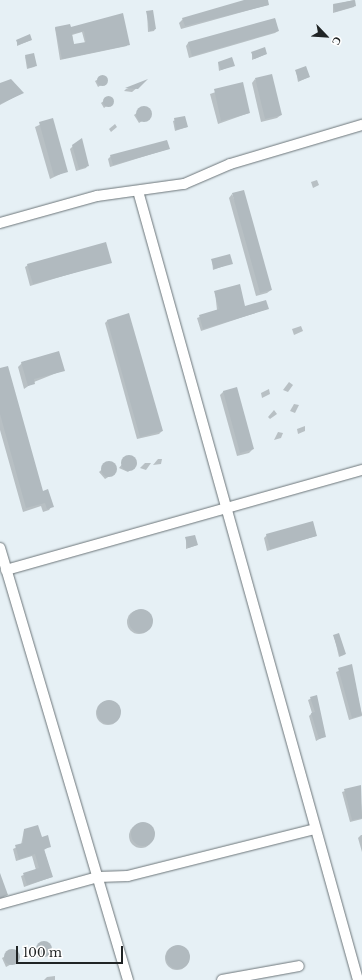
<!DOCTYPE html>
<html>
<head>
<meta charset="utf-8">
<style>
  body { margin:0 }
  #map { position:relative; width:362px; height:980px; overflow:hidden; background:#e6f0f5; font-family:"Libre Baskerville",serif }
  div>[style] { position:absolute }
  .shadow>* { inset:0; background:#0003 }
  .round { border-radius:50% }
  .building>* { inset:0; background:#b1babf }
  .roads { filter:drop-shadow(0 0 1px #6c7579) drop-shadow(0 0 1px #6c7579) }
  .minor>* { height:10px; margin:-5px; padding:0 5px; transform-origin:5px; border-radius:5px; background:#fff }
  span { translate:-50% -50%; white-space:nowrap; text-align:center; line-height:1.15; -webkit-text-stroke:4px #fff; paint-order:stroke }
  .north { position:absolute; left:306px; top:16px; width:40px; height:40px; -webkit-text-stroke:3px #fff; paint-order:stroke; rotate:115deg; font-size:11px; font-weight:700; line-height:16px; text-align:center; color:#202425 }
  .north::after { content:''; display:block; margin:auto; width:14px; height:18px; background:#202425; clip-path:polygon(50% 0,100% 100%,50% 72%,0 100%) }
  .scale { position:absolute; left:16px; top:946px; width:107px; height:18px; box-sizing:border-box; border:2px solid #202425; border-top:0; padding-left:5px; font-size:12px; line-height:14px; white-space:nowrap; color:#202425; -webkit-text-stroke:3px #fff; paint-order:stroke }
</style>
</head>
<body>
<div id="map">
  <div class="shadow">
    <i style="clip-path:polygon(247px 0,267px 0,268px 5px,181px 29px,179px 23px,183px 19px)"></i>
    <i style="clip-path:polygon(354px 0,354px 7px,333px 13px,333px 5px)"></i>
    <i style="clip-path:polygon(147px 12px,155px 29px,154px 31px,148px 32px)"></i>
    <i style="clip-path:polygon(evenodd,122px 15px,127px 46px,60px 60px,55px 28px,70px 28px,122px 15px,82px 32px,85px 43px,74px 46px,72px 35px,82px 32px)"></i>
    <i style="clip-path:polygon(275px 19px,278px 31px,275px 33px,189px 58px,186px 46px,188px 43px)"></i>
    <i style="clip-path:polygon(17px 40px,31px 40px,17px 46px)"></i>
    <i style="clip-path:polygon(252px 53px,266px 54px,252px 60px)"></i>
    <i style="clip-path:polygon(25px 56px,36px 65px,34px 67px,27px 69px)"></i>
    <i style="clip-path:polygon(218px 62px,234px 65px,219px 71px)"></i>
    <i style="clip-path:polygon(296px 71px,309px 77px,298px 82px)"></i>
    <i style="clip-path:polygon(104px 76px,106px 82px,98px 87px,95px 81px)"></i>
    <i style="clip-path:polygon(255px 79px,281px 115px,277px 118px,261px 122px,252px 83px)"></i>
    <i style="clip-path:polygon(144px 82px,132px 92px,124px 91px,126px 89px)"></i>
    <i style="clip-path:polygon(242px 83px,249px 113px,218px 124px,210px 94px)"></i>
    <i style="clip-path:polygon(0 84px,22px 93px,0 105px)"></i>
    <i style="clip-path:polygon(109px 97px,112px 102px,104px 108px,101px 103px)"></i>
    <i style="clip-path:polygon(145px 107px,150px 116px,139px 123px,134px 115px)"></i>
    <i style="clip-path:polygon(184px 117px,187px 127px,175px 131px,173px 121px)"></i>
    <i style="clip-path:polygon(52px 119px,67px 171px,50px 179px,35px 127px)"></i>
    <i style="clip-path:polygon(115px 124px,117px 127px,111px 132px,109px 129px)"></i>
    <i style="clip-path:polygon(73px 146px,88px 165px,86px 168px,76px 171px,70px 149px)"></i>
    <i style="clip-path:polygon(168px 149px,110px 167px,108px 159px,111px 156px)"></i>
    <i style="clip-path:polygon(317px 180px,319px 185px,313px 188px,311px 182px)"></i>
    <i style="clip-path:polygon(232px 194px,271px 290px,267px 293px,256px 296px,229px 198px)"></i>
    <i style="clip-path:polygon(212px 260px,232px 263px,213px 270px)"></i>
    <i style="clip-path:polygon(110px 262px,30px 286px,25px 267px,28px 265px)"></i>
    <i style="clip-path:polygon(215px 292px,244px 307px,267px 309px,201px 331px,197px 318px,217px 310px)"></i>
    <i style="clip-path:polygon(108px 320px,162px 431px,159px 434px,137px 439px,105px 323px)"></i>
    <i style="clip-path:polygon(301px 326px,303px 331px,294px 335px,292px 329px)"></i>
    <i style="clip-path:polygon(22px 363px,64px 370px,34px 382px,24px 389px,18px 367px)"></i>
    <i style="clip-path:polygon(0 369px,42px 492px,52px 506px,49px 510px,43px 512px,41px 506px,23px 512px,0 430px)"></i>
    <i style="clip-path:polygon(289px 382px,293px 385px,288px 392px,283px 390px)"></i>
    <i style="clip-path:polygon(269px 389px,270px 394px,262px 398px,261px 393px)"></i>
    <i style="clip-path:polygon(224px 391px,253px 449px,249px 453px,237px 456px,220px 395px)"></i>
    <i style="clip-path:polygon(294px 404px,299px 405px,295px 413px,290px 411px)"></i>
    <i style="clip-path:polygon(274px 410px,277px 414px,270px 419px,268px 417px)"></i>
    <i style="clip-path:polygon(305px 426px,305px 431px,298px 434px,297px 429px)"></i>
    <i style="clip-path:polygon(278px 432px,283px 433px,281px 438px,274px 440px)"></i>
    <i style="clip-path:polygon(128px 457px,137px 464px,128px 472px,119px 468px)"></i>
    <i style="clip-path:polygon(158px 459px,162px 459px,161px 464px,153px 465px)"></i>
    <i style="clip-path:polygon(109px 463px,116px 467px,113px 474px,105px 479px,99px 472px)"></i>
    <i style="clip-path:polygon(145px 463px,151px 463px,146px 470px,140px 468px)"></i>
    <i style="clip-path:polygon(267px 535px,316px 536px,267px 551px,264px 538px)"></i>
    <i style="clip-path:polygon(186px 538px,197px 545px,186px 549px)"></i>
    <i class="round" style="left:127px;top:610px;width:24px;height:24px"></i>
    <i style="clip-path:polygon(334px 636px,345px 654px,344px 655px,339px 657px)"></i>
    <i style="clip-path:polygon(351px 666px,362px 716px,349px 720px,336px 672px)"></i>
    <i style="clip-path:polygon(316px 696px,325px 736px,316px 741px,309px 716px,312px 713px,308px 700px)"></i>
    <i class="round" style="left:96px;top:701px;width:24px;height:24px"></i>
    <i style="clip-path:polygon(360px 786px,362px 819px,350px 822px,342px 792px)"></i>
    <i class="round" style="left:129px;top:824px;width:24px;height:24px"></i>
    <i style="clip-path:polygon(24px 830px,50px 846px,44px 850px,52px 877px,24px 887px,21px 876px,36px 870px,32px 856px,16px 861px,13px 849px,21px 845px)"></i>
    <i style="clip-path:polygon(361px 835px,362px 835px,362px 852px,358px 838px)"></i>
    <i style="clip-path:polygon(0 882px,7px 895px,0 899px)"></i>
    <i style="clip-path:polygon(45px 942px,50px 951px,38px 958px,34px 950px)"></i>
    <i class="round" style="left:165px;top:946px;width:24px;height:24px"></i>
    <i style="clip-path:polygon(15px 951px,19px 960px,6px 967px,2px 958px)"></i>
    <i style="clip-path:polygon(55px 976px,55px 980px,44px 980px,47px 977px)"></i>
  </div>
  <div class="building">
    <i style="clip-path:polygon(244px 0,268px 0,269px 5px,185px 26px,182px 18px)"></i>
    <i style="clip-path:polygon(355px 0,356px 6px,335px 12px,333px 4px)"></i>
    <i style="clip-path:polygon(153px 10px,156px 29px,150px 31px,146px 11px)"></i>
    <i style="clip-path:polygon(evenodd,123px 13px,130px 45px,62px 59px,55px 27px,70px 24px,71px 27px,123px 13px,84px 31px,86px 42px,74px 44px,72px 34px,84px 31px)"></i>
    <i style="clip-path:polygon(275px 18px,279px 31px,192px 56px,188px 42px)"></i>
    <i style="clip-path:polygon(30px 34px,32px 40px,18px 45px,16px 40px)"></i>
    <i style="clip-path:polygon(265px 47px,267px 54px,254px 59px,251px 52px)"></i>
    <i style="clip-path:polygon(34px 53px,37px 66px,28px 68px,25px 55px)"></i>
    <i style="clip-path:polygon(232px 57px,235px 66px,221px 70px,218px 62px)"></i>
    <i style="clip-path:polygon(306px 66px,310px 77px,299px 81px,295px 70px)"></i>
    <i style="clip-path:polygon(272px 74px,282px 115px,265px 119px,255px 78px)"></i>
    <i class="round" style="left:96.5px;top:74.5px;width:11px;height:11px"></i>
    <i style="clip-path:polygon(11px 79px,24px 93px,0 104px,0 83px)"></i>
    <i style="clip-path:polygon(148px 79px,138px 89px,125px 88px)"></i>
    <i style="clip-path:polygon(243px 82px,250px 113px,221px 121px,214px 89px)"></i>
    <i class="round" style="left:102.5px;top:95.5px;width:11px;height:11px"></i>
    <i class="round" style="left:136px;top:106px;width:16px;height:16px"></i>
    <i style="clip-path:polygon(185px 116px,188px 127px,176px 130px,174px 118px)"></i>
    <i style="clip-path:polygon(53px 118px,68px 172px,54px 176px,39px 122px)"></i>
    <i style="clip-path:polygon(82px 138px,89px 166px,79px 169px,72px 145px)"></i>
    <i style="clip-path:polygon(167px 140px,170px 149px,113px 165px,110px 155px)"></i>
    <i style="clip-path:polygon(244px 190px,272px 290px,260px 293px,232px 193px)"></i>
    <i style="clip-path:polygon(106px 242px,112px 263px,33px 284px,27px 264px)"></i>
    <i style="clip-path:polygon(230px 254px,233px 264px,214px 269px,211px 259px)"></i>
    <i style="clip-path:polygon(240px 284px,245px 306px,266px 300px,269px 309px,203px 329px,199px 315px,219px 309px,214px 291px)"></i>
    <i style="clip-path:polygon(129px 313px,163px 431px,140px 437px,107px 320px)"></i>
    <i style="clip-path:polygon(59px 351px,65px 371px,34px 379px,35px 384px,28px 386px,21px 362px)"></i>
    <i style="clip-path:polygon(8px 366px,43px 491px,48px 489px,54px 507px,47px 509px,45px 503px,26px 508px,0 414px,0 368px)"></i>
    <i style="clip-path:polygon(237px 387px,254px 449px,240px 453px,223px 391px)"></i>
    <i class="round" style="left:121px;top:455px;width:16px;height:16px"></i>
    <i class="round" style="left:101px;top:461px;width:16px;height:16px"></i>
    <i style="clip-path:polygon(313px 521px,317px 536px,270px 549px,266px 534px)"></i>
    <i style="clip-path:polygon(195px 535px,198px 545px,188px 548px,185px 537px)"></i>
    <i class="round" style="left:129px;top:609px;width:24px;height:24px"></i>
    <i style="clip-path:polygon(339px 633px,346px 654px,340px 656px,333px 635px)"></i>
    <i style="clip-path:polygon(352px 664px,362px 715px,352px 718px,338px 668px)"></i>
    <i style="clip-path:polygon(317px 695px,326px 737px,319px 739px,311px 713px,315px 712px,310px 697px)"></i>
    <i class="round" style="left:97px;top:700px;width:24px;height:24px"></i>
    <i style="clip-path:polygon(361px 785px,362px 818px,352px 820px,344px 789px)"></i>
    <i class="round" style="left:131px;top:822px;width:24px;height:24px"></i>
    <i style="clip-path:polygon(38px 825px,42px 837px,48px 835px,51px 847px,44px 849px,53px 877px,27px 885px,23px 873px,39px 868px,35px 854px,19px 859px,15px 845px,23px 843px,24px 829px)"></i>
    <i style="clip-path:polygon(0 873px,8px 895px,0 897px)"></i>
    <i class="round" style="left:36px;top:941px;width:16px;height:16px"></i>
    <i class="round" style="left:166px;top:945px;width:24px;height:24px"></i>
    <i class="round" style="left:4px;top:949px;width:16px;height:16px"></i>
  </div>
  <div class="roads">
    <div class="minor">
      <i style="left:138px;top:191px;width:819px;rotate:74.42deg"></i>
      <i style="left:0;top:223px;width:101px;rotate:-15.6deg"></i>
      <i style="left:97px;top:196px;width:88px;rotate:-7.9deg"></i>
      <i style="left:184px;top:184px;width:50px;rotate:-23.5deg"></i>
      <i style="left:230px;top:164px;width:138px;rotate:-16.5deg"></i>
      <i style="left:0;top:548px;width:451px;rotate:73.5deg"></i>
      <i style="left:6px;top:570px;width:370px;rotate:-15.7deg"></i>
      <i style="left:0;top:904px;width:102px;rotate:-15.4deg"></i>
      <i style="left:98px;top:877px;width:30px;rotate:-2deg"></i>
      <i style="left:128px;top:876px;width:193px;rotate:-14.1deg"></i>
      <i style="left:222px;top:980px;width:78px;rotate:-10.3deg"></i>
    </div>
  </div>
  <div class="north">С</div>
  <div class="scale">100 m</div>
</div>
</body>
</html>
